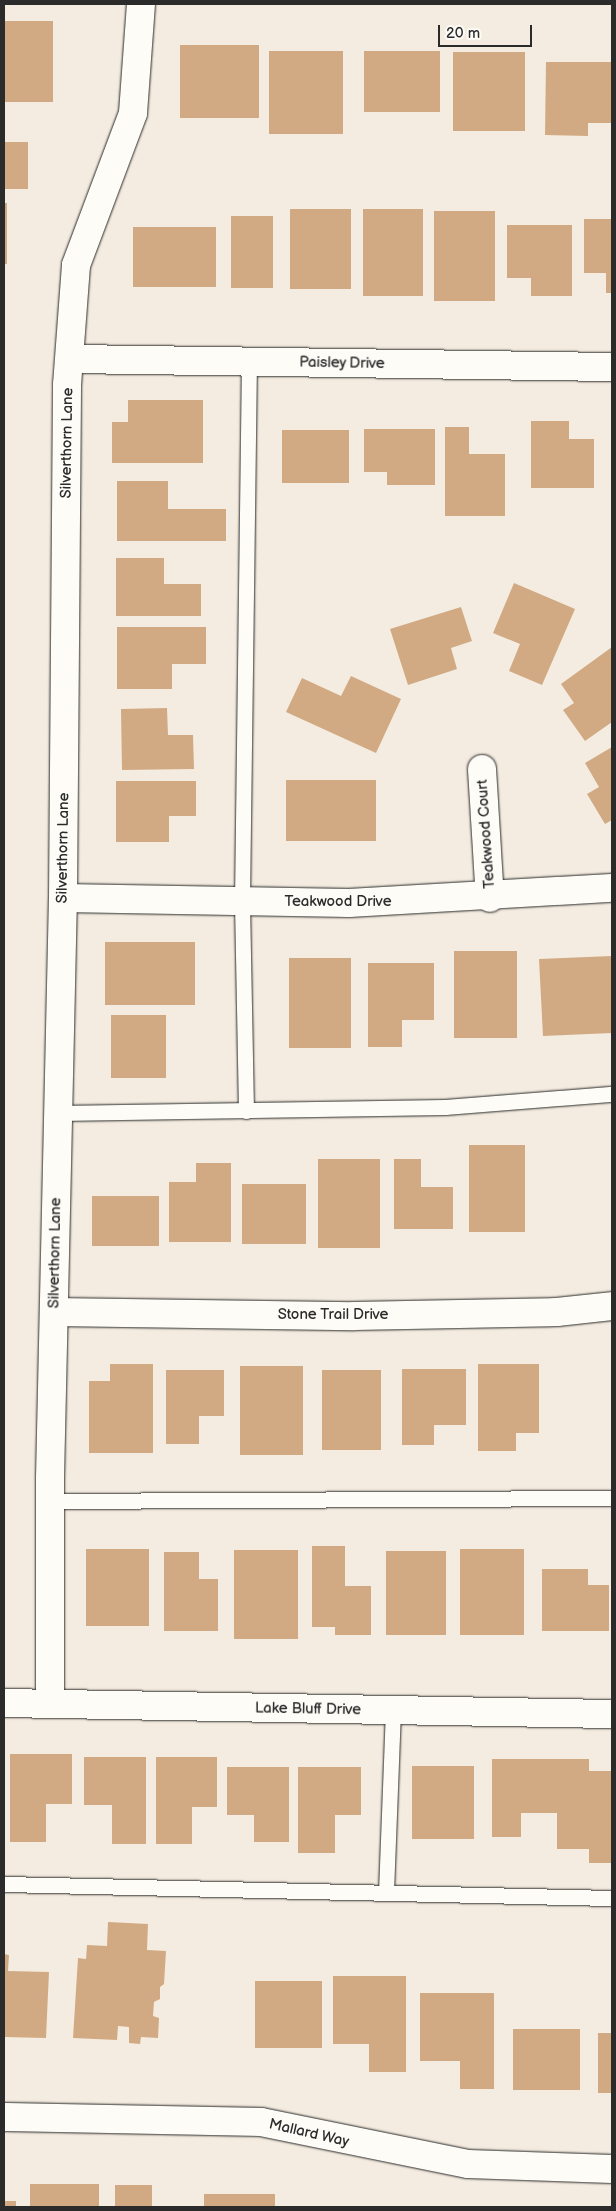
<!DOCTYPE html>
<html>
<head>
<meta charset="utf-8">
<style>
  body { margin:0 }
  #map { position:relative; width:616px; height:2211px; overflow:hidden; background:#f4ece0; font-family:"Balsamiq Sans",sans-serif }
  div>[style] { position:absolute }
  .building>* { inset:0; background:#d1aa83 }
  .roads { filter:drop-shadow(0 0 1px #2b2b2b) drop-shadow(0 0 1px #2b2b2b) }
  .service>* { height:15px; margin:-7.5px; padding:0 7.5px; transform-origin:7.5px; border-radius:7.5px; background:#fdfcf7 }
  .minor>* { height:28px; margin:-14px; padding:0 14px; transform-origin:14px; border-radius:14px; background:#fdfcf7 }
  span { translate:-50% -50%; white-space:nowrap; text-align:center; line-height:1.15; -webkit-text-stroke:4px #fdfcf7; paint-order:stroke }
  .street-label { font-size:15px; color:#2b2b2b }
  .frame { position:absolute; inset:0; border:5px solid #2b2b2b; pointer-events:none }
  .scale { position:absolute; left:438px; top:25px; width:94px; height:22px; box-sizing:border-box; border:2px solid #2b2b2b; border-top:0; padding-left:6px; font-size:15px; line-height:18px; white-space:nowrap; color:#2b2b2b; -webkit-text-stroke:4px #fdfcf7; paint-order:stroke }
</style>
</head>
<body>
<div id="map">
  <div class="building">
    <i style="clip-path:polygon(4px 21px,53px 21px,53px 102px,4px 102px)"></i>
    <i style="clip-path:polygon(180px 45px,259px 45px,259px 118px,180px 118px)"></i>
    <i style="clip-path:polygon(269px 51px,343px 51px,343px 134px,269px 134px)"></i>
    <i style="clip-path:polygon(364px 51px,440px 51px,440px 112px,364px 112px)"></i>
    <i style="clip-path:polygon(453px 52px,525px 52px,525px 131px,453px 131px)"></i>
    <i style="clip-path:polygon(546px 62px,612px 62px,612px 123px,588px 123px,588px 136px,545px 135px)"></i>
    <i style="clip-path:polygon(4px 142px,28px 142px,28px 189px,4px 189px)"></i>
    <i style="clip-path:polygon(4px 203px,7px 203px,7px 264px,4px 264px)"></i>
    <i style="clip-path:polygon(290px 209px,351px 209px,351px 289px,290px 289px)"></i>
    <i style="clip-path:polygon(363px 209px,423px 209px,423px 296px,363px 296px)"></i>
    <i style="clip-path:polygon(434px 211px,495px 211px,495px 301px,434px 301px)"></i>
    <i style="clip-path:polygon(231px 216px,273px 216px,273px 288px,231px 288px)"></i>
    <i style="clip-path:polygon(584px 219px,612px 219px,612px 293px,606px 293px,606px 273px,584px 273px)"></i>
    <i style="clip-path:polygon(507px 225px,572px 225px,572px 296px,531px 296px,531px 278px,507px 278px)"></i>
    <i style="clip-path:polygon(133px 227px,216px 227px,216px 287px,133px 287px)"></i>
    <i style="clip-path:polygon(128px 400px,203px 400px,203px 463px,112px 463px,112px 422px,128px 422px)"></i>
    <i style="clip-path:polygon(531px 421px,569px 421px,569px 439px,594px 439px,594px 488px,531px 488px)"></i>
    <i style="clip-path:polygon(445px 427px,469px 427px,469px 454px,505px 454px,505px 516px,445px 516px)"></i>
    <i style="clip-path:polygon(364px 429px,435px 429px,435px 485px,387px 485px,387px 472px,364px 472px)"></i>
    <i style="clip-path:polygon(282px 430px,349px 430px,349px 483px,282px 483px)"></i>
    <i style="clip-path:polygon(117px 481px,168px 481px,168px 509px,226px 509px,226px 541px,117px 541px)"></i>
    <i style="clip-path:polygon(116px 558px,164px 558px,164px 584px,201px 584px,201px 616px,116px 616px)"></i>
    <i style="clip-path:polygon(514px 583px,575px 609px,542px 685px,509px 671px,520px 644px,493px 633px)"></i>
    <i style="clip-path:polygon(461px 607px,472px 641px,451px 648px,457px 669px,408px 685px,390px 629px)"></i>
    <i style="clip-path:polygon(117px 627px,206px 627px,206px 664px,172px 664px,172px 689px,117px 689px)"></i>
    <i style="clip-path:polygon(612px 647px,612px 722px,585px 741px,563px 710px,574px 703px,561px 684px)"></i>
    <i style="clip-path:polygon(351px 676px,401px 699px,376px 753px,286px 712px,302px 678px,341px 696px)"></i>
    <i style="clip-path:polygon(167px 708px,168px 735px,193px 735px,194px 769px,122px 770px,121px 709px)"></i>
    <i style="clip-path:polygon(612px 747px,612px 820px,605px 824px,587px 794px,599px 787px,585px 763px)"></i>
    <i style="clip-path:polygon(286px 780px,376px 780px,376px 841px,286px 841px)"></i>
    <i style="clip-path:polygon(116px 781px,196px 781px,196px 816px,169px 816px,169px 842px,116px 842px)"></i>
    <i style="clip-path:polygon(105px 942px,195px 942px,195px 1005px,105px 1005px)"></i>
    <i style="clip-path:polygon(454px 951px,517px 951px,517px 1038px,454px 1038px)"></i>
    <i style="clip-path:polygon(612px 956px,612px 1033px,543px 1036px,539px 959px)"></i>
    <i style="clip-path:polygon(289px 958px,351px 958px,351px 1048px,289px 1048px)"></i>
    <i style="clip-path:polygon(368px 963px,434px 963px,434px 1020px,402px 1020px,402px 1047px,368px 1047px)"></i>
    <i style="clip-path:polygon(111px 1015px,166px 1015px,166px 1078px,111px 1078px)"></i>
    <i style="clip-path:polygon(469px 1145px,525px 1145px,525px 1232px,469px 1232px)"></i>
    <i style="clip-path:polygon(318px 1159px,380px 1159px,380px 1248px,318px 1248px)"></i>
    <i style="clip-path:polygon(394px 1159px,421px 1159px,421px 1187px,453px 1187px,453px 1229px,394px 1229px)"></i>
    <i style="clip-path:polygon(196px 1163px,231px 1163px,231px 1242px,169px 1242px,169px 1182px,196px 1182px)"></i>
    <i style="clip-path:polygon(242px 1184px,306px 1184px,306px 1244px,242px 1244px)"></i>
    <i style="clip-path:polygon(92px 1196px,159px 1196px,159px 1246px,92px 1246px)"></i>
    <i style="clip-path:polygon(110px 1364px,153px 1364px,153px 1453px,89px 1453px,89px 1381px,110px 1381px)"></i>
    <i style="clip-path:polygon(478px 1364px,539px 1364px,539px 1433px,516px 1433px,516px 1451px,478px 1451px)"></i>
    <i style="clip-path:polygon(240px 1366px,303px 1366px,303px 1455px,240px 1455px)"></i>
    <i style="clip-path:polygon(402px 1369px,466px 1369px,466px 1425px,434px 1425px,434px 1445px,402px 1445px)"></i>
    <i style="clip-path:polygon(166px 1370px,224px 1370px,224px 1416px,199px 1416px,199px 1444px,166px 1444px)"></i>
    <i style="clip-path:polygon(322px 1370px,381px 1370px,381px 1450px,322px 1450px)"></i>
    <i style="clip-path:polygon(312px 1546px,345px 1546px,345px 1586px,371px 1586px,371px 1635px,335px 1635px,335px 1627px,312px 1627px)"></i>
    <i style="clip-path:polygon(86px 1549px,149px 1549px,149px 1626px,86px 1626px)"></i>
    <i style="clip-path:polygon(460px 1549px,524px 1549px,524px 1635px,460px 1635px)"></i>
    <i style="clip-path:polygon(234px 1550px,298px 1550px,298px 1639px,234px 1639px)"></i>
    <i style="clip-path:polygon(386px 1551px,446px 1551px,446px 1635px,386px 1635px)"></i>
    <i style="clip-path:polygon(164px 1552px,199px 1552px,199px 1579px,218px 1579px,218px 1631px,164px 1631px)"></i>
    <i style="clip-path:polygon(542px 1569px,588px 1569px,588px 1585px,609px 1585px,609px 1631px,542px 1631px)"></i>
    <i style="clip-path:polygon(10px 1754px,72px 1754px,72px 1804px,46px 1804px,46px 1842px,10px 1842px)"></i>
    <i style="clip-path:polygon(84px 1757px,146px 1757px,146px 1844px,112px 1844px,112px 1805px,84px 1805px)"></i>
    <i style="clip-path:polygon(156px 1757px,217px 1757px,217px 1807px,192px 1807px,192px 1844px,156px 1844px)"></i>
    <i style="clip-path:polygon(492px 1759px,589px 1759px,589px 1771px,612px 1771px,612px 1863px,589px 1863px,589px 1849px,557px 1849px,557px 1813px,521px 1813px,521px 1837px,492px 1837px)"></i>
    <i style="clip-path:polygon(412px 1766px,474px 1766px,474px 1839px,412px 1839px)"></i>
    <i style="clip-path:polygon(227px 1767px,289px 1767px,289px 1842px,254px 1842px,254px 1815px,227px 1815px)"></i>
    <i style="clip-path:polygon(298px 1767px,361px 1767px,361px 1815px,335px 1815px,335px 1853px,298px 1853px)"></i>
    <i style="clip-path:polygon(108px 1922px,148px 1924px,147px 1950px,166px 1951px,164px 1984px,160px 1987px,160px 1999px,154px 2002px,153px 2016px,159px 2018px,158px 2038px,141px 2037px,140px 2044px,129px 2043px,129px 2027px,118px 2026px,117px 2040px,73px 2038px,78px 1958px,86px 1959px,87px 1945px,107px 1946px)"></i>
    <i style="clip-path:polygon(4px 1954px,9px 1955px,8px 1971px,49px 1972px,46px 2038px,4px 2037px)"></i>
    <i style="clip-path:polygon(333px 1976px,406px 1976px,406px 2072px,369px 2072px,369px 2044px,333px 2044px)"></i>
    <i style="clip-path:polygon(255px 1981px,322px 1981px,322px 2048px,255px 2048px)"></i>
    <i style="clip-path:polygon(420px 1993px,494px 1993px,494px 2089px,460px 2089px,460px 2061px,420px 2061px)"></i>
    <i style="clip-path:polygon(513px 2029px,580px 2029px,580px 2090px,513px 2090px)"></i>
    <i style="clip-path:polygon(598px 2033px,612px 2033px,612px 2093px,598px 2093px)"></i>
    <i style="clip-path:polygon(30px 2184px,99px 2184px,99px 2207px,30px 2207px)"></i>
    <i style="clip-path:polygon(115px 2185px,152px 2185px,152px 2207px,115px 2207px)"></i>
    <i style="clip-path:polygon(204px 2194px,275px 2194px,275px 2207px,204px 2207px)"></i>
    <i style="clip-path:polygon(4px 2201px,16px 2201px,16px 2207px,4px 2207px)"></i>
  </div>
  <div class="roads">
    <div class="service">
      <i style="left:246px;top:1111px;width:210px;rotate:-91.1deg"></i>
      <i style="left:242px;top:901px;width:540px;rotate:-89.26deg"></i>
      <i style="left:58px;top:1113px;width:387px;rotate:-0.9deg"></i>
      <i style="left:445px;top:1107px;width:168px;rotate:-4.5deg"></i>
      <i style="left:50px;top:1501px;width:562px;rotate:-0.31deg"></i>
      <i style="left:4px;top:1884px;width:608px;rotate:1.32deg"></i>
      <i style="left:386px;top:1892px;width:182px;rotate:-87.8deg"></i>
    </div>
    <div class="minor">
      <i style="left:72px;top:359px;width:540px;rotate:0.85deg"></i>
      <i style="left:482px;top:769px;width:129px;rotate:86.5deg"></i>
      <i style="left:63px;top:898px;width:286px;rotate:1deg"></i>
      <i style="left:349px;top:903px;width:263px;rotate:-3.3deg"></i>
      <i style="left:54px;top:1312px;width:300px;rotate:0.8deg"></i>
      <i style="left:354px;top:1316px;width:203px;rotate:-1.1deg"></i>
      <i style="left:557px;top:1312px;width:55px;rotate:-6.2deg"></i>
      <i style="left:4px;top:1703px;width:608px;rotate:1.04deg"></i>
      <i style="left:50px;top:1703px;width:225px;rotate:-90deg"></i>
      <i style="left:50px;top:1478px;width:580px;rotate:-88.72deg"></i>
      <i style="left:63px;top:898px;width:513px;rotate:-89.55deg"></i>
      <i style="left:67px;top:385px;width:120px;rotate:-85.7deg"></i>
      <i style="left:76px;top:265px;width:162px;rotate:-69.4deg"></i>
      <i style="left:133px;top:113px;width:109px;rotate:-85.8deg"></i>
      <i style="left:4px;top:2117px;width:257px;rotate:1.1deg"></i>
      <i style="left:261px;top:2122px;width:211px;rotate:11.5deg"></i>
      <i style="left:468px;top:2164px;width:144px;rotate:2deg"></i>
    </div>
  </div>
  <div class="street-label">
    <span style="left:342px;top:363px;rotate:1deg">Paisley Drive</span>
    <span style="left:67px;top:443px;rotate:-89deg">Silverthorn Lane</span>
    <span style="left:486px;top:834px;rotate:-94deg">Teakwood Court</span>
    <span style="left:63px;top:848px;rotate:-89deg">Silverthorn Lane</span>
    <span style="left:338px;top:902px">Teakwood Drive</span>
    <span style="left:55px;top:1253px;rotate:-89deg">Silverthorn Lane</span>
    <span style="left:333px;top:1315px">Stone Trail Drive</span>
    <span style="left:308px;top:1709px;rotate:1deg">Lake Bluff Drive</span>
    <span style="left:309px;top:2133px;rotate:13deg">Mallard Way</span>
  </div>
  <div class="frame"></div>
  <div class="scale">20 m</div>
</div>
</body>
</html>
